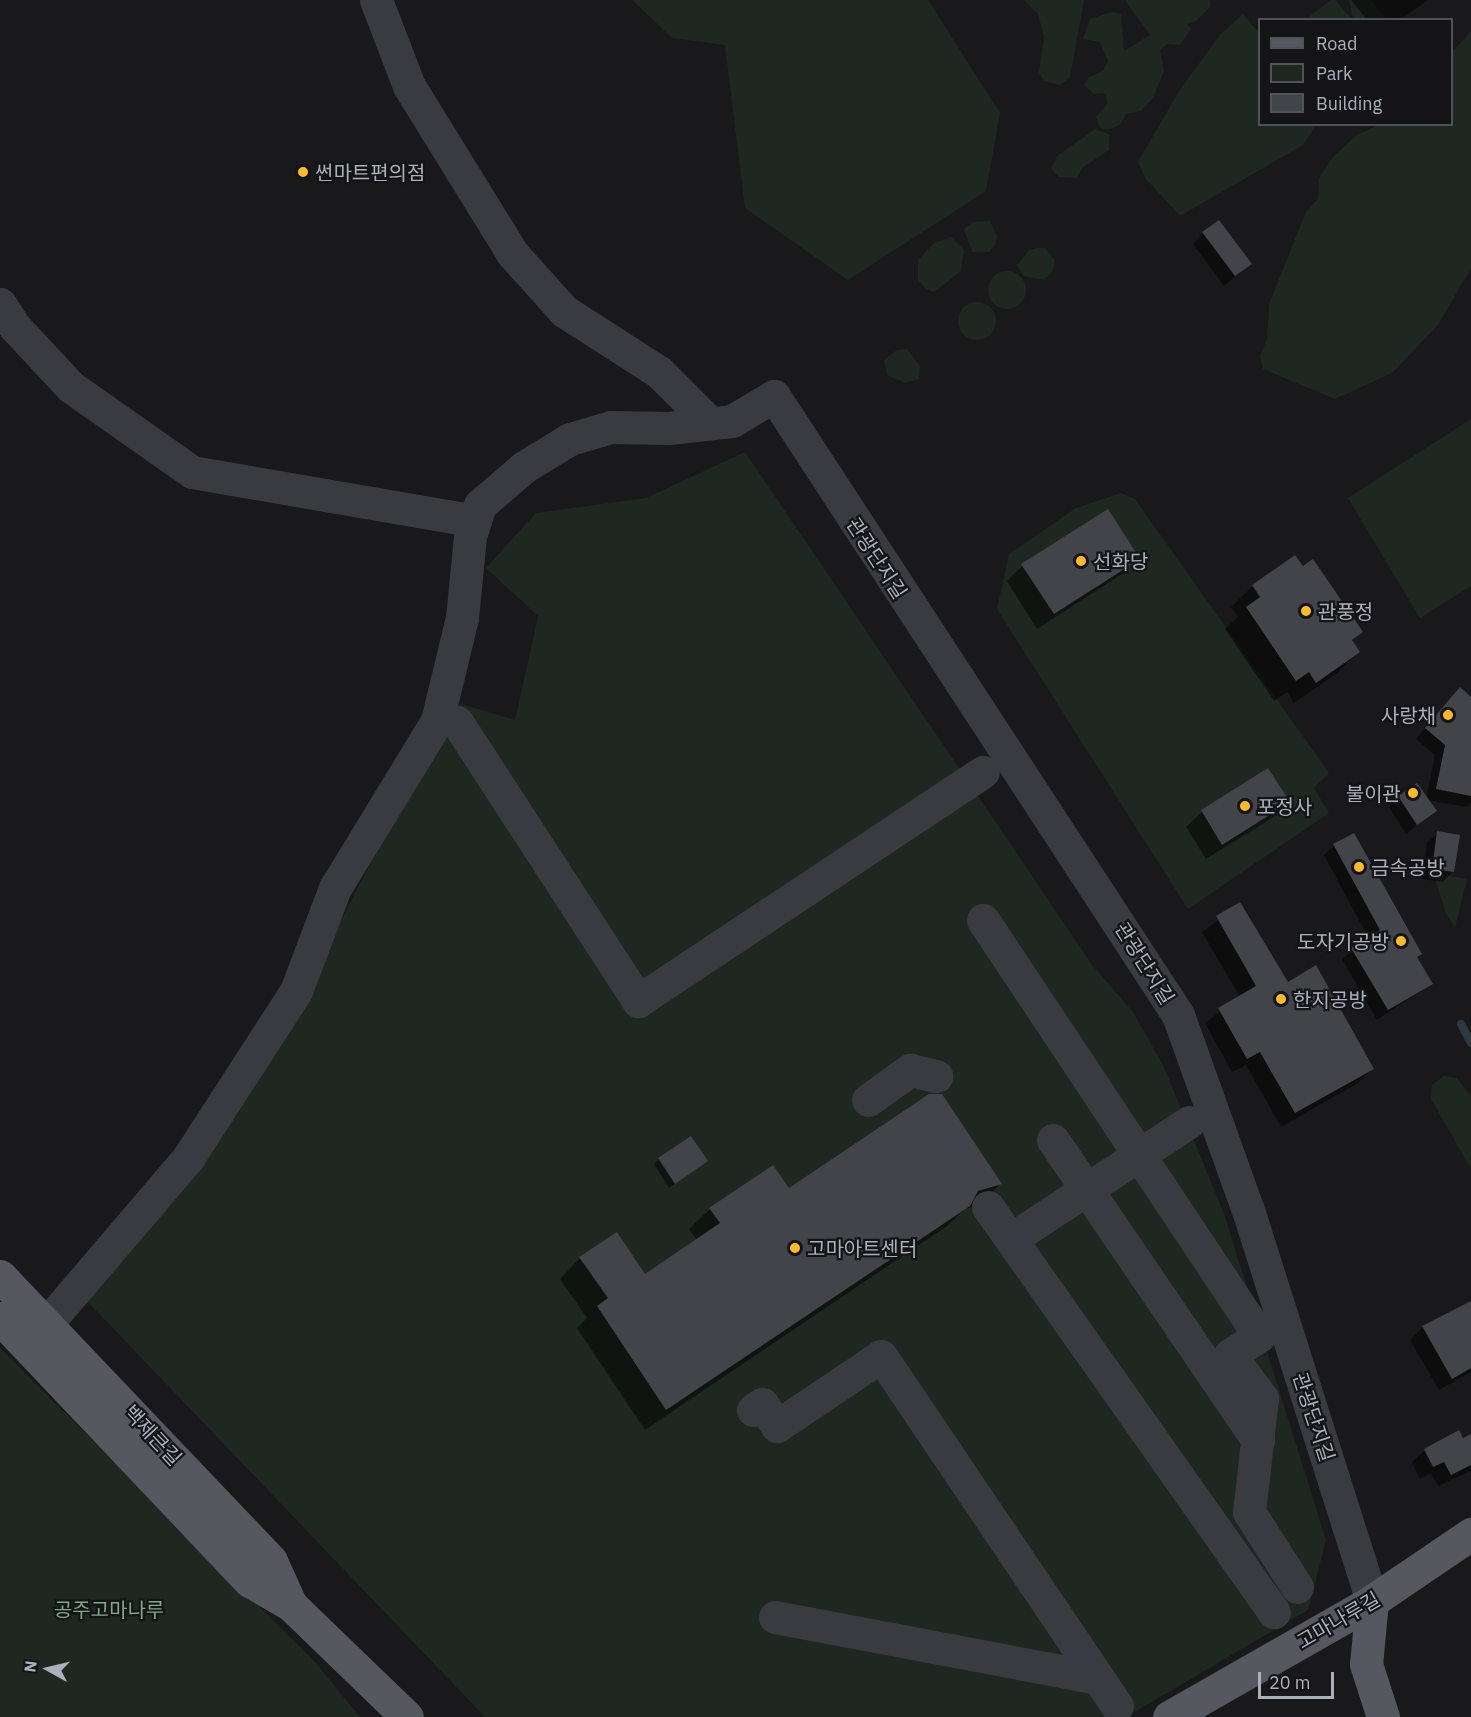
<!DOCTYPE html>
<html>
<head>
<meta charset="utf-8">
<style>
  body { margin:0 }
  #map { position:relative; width:1471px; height:1717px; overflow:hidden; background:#19191c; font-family:"IBM Plex Sans","Noto Sans KR",sans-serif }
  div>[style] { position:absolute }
  .green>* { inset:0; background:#1e2720 }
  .round { border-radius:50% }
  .shadow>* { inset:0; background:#0007 }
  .stream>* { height:8px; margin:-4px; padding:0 4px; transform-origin:4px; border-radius:4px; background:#2e3841 }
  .building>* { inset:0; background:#434449 }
  .minor>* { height:33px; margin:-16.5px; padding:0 16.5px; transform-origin:16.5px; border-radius:16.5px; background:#3a3b41 }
  .major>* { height:33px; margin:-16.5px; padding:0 16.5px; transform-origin:16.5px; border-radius:16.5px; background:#565860 }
  .dots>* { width:16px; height:16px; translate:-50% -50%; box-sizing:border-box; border:3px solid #141417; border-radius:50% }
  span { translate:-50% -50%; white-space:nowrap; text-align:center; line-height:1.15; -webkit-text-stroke:4.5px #141417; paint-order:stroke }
  .poi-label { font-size:20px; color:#abb0bc }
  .left { translate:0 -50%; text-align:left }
  .right { translate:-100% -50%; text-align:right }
  .street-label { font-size:20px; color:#abb0bc }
  .park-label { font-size:20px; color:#81a884 }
  .legend { position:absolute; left:1258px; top:18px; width:195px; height:108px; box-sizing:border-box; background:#141417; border:2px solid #505259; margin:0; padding:8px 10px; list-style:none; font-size:18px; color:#abb0bc }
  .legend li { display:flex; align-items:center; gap:12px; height:30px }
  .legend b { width:30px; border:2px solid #505259 }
  .north { position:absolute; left:18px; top:1639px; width:60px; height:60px; -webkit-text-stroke:4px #141417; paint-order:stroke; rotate:278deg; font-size:16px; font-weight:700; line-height:24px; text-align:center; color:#abb0bc }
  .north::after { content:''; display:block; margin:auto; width:21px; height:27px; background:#abb0bc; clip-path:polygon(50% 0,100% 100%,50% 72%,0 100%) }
  .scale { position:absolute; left:1258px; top:1672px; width:76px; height:27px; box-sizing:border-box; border:3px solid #abb0bc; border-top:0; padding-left:8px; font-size:18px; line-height:21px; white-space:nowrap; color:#abb0bc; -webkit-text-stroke:4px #141417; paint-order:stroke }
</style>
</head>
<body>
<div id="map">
  <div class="green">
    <i style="clip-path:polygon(632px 0,928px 0,1000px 113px,986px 191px,848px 280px,745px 208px,725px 45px,672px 38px)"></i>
    <i style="clip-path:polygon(1024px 0,1084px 0,1070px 78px,1060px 85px,1044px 81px,1039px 73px,1044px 37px,1038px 14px)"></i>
    <i style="clip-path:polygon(1125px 0,1210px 0,1211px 6px,1196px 21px,1187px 24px,1191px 29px,1180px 45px,1167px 44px,1160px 50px,1164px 71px,1153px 98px,1141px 111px,1126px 114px,1120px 125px,1108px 130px,1100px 128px,1096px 117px,1107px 104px,1106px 93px,1094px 94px,1084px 85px,1089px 77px,1103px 71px,1108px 61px,1100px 42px,1083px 39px,1090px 19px,1112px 12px,1121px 14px,1124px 51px,1150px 35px)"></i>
    <i style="clip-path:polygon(1331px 0,1336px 0,1351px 19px,1306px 19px)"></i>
    <i style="clip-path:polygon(1349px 0,1371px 0,1386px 19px,1353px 19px)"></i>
    <i style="clip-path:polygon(1243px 14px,1259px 33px,1260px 124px,1316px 125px,1303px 145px,1180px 216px,1146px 179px,1138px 162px,1179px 91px,1220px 35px)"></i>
    <i style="clip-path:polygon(1471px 31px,1471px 268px,1438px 325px,1392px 373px,1335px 399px,1263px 369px,1260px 356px,1267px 339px,1269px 304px,1306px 212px,1318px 199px,1319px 178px,1333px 157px,1357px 135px,1378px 125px,1452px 124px,1452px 52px)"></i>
    <i style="clip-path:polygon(1095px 129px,1110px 135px,1109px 150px,1082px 168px,1077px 178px,1059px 177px,1051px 169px,1057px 156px)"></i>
    <i style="clip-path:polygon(990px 221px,997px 236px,995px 245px,989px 252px,972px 252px,964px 229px,973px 222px)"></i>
    <i style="clip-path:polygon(951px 237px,964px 250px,961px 271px,934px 292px,926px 289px,918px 280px,918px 260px,934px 243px)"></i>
    <i style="clip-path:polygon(1036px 248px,1045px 248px,1055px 260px,1053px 271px,1044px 280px,1024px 276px,1017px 265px,1029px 250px)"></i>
    <i class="round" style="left:988px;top:271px;width:38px;height:38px"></i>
    <i class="round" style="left:958px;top:302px;width:38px;height:38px"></i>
    <i style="clip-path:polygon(907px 349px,920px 366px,919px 379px,905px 383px,887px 375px,884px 360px,897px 350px)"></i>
    <i style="clip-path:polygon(1471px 419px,1471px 586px,1420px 618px,1348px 498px)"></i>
    <i style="clip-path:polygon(745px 452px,1093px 966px,1133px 1012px,1164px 1067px,1224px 1214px,1326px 1540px,1308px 1610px,1126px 1717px,485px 1717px,85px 1299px,298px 1004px,454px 702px,515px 720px,538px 616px,486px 568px,536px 513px,646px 498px)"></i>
    <i style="clip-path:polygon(1121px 493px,1135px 499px,1329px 773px,1314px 788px,1329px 813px,1188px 909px,997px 609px,1009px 554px,1076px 508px)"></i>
    <i style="clip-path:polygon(1433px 873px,1467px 879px,1455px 927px,1446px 914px)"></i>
    <i style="clip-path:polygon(1444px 1076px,1457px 1078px,1471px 1096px,1471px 1169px,1431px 1099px,1432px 1085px)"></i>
    <i style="clip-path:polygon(0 1348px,314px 1661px,360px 1717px,0 1717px)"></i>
  </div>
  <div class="shadow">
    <i style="clip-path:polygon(1351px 0,1428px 0,1400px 20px,1367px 20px)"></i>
    <i style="clip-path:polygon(1203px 233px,1250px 263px,1224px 286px,1193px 244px)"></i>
    <i style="clip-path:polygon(1295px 557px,1361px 632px,1351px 642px,1358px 652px,1337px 673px,1294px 703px,1287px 692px,1274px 701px,1225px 629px,1238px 617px,1231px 607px,1253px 586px)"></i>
    <i style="clip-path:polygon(1138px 558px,1122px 574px,1037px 629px,1007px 581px,1022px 566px)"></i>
    <i style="clip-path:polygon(1450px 699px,1471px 699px,1471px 803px,1467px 807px,1427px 800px,1435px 810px,1406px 834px,1389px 807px,1399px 797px,1426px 799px,1435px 755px,1416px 739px)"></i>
    <i style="clip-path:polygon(1288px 802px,1272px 818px,1206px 859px,1186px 827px,1202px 812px)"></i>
    <i style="clip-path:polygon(1438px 833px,1453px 871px,1443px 882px,1422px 879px,1427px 843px)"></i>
    <i style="clip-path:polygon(1334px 845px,1431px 984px,1377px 1020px,1342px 959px,1369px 939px,1324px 855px)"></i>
    <i style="clip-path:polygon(1240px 904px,1287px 984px,1372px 1069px,1358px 1083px,1281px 1127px,1246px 1065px,1232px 1072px,1205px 1023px,1240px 997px,1202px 932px)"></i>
    <i style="clip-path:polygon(659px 1159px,706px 1161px,669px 1188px,654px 1164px)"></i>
    <i style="clip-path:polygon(1000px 1184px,980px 1205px,965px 1209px,947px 1226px,645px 1430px,577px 1328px,587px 1318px,560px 1279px,580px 1258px,645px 1276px,697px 1240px,689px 1229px,710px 1209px,789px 1190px)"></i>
    <i style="clip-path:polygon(1471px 1303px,1471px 1372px,1439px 1390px,1410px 1340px,1423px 1327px)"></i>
    <i style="clip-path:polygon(1471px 1435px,1471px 1471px,1438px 1486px,1431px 1473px,1420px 1479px,1412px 1462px,1425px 1450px)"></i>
  </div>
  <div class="stream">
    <i style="left:1461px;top:1024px;width:21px;rotate:62deg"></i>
  </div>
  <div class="building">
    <i style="clip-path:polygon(1219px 220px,1252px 264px,1235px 276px,1202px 232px)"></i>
    <i style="clip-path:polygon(1108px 509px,1140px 559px,1054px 614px,1021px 564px)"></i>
    <i style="clip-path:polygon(1295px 555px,1303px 566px,1313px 559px,1363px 632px,1352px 640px,1360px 652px,1316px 683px,1309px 672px,1296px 681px,1246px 607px,1260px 597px,1252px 585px)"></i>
    <i style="clip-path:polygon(1460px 687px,1471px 697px,1471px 796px,1436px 789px,1445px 745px,1425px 728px)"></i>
    <i style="clip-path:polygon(1268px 768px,1290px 802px,1222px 845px,1201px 810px)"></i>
    <i style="clip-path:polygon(1417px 783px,1437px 811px,1417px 825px,1398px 796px)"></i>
    <i style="clip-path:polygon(1437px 831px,1460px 835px,1454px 872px,1432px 869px)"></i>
    <i style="clip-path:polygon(1354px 833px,1422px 954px,1417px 957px,1433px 984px,1388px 1010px,1351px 948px,1380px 930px,1333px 844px)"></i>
    <i style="clip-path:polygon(1240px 902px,1288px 982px,1316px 965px,1374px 1069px,1295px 1113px,1260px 1052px,1247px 1059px,1218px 1008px,1256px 986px,1216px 916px)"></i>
    <i style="clip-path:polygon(929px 1094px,942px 1094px,1002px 1184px,978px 1191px,970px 1206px,666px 1410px,597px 1306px,608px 1298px,579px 1257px,617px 1232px,645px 1274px,720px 1223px,709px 1208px,773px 1165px,789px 1188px)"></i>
    <i style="clip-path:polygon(691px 1136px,708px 1161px,675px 1184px,658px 1158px)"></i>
    <i style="clip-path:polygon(1471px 1301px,1471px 1368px,1452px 1379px,1422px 1326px)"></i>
    <i style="clip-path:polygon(1459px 1430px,1463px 1438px,1471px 1434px,1471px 1465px,1451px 1475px,1444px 1462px,1433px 1467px,1424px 1449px)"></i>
  </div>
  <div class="minor">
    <i style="left:376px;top:0;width:92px;rotate:69deg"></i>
    <i style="left:409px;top:86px;width:196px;rotate:58.3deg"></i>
    <i style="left:512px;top:253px;width:78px;rotate:48.1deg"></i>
    <i style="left:564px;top:311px;width:113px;rotate:32.7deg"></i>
    <i style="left:659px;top:372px;width:72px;rotate:45deg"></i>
    <i style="left:0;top:304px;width:27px;rotate:57deg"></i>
    <i style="left:15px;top:327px;width:82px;rotate:47deg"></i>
    <i style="left:71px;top:387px;width:148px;rotate:35.1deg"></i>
    <i style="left:192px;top:472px;width:287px;rotate:9.8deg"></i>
    <i style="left:457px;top:722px;width:333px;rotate:57deg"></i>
    <i style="left:638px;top:1001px;width:414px;rotate:-33.6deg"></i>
    <i style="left:983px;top:920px;width:499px;rotate:56.4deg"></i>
    <i style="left:1259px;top:1336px;width:35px;rotate:147deg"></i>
    <i style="left:1230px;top:1355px;width:54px;rotate:53.3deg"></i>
    <i style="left:1262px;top:1398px;width:115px;rotate:96.5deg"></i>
    <i style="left:1249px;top:1512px;width:89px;rotate:57.4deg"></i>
    <i style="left:868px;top:1100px;width:52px;rotate:-35.5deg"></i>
    <i style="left:910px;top:1070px;width:27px;rotate:13deg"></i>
    <i style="left:1053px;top:1140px;width:364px;rotate:55.7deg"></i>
    <i style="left:988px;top:1207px;width:496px;rotate:54.8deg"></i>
    <i style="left:1011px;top:1239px;width:213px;rotate:-33.3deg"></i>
    <i style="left:48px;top:1322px;width:216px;rotate:-49.5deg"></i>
    <i style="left:188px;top:1158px;width:199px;rotate:-57.1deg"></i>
    <i style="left:296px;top:991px;width:110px;rotate:-69.3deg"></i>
    <i style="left:335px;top:888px;width:196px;rotate:-58.6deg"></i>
    <i style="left:437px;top:721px;width:106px;rotate:-76.4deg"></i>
    <i style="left:462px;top:618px;width:82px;rotate:-84.4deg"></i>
    <i style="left:470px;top:536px;width:33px;rotate:-72deg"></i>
    <i style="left:480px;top:505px;width:58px;rotate:-40.8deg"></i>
    <i style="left:524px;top:467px;width:54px;rotate:-31.3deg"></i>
    <i style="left:570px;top:439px;width:43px;rotate:-16.3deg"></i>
    <i style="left:611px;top:427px;width:58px;rotate:1deg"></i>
    <i style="left:669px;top:428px;width:63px;rotate:-6.3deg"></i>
    <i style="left:732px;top:421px;width:49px;rotate:-30.8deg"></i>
    <i style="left:774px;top:396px;width:739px;rotate:56.87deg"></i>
    <i style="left:1178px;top:1015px;width:207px;rotate:70.3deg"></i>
    <i style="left:1248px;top:1210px;width:410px;rotate:72.4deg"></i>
    <i style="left:753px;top:1410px;width:11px;rotate:-34deg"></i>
    <i style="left:762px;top:1404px;width:27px;rotate:56deg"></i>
    <i style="left:777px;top:1426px;width:125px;rotate:-33.9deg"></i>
    <i style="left:881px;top:1356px;width:422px;rotate:56deg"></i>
    <i style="left:775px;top:1617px;width:329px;rotate:10.7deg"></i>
  </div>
  <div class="major">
    <i style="left:0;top:1276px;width:393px;rotate:46.4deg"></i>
    <i style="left:271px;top:1561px;width:48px;rotate:65.6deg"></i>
    <i style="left:0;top:1318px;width:363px;rotate:46.5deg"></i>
    <i style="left:250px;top:1581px;width:48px;rotate:30.3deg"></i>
    <i style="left:291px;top:1605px;width:161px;rotate:44deg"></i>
    <i style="left:1372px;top:1601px;width:63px;rotate:95.4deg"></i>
    <i style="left:1366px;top:1664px;width:56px;rotate:72.2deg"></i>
    <i style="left:1169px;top:1717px;width:234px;rotate:-29.7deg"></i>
    <i style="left:1372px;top:1601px;width:120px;rotate:-34.1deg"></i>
  </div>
  <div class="dots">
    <i style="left:303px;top:172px;background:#feba2f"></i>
    <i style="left:1081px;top:561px;background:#feba2f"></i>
    <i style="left:1306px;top:611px;background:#feba2f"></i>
    <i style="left:1448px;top:715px;background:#feba2f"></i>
    <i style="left:1413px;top:793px;background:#feba2f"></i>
    <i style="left:1245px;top:806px;background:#feba2f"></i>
    <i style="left:1359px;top:867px;background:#feba2f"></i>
    <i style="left:1401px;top:941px;background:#feba2f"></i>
    <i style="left:1281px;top:999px;background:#feba2f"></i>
    <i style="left:795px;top:1248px;background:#feba2f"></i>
  </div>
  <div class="poi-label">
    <span class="left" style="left:315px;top:172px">썬마트편의점</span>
    <span class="left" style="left:1093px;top:561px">선화당</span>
    <span class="left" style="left:1318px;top:611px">관풍정</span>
    <span class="right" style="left:1436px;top:715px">사랑채</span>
    <span class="right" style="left:1401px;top:793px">불이관</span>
    <span class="left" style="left:1257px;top:806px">포정사</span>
    <span class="left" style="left:1371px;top:867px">금속공방</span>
    <span class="right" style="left:1389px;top:941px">도자기공방</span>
    <span class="left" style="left:1293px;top:999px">한지공방</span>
    <span class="left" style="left:807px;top:1248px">고마아트센터</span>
  </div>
  <div class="street-label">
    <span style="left:877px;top:558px;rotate:57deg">관광단지길</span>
    <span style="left:1145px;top:963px;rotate:58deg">관광단지길</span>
    <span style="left:1314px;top:1417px;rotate:72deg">관광단지길</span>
    <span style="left:153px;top:1435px;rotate:47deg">백제큰길</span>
    <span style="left:1338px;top:1620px;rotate:-30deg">고마나루길</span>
  </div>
  <div class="park-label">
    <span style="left:109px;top:1609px">공주고마나루</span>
  </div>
  <ul class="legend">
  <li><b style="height:8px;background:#565860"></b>Road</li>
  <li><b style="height:16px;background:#1e2720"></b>Park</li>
  <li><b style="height:16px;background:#434449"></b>Building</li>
  </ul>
  <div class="north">N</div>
  <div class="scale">20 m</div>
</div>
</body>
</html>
